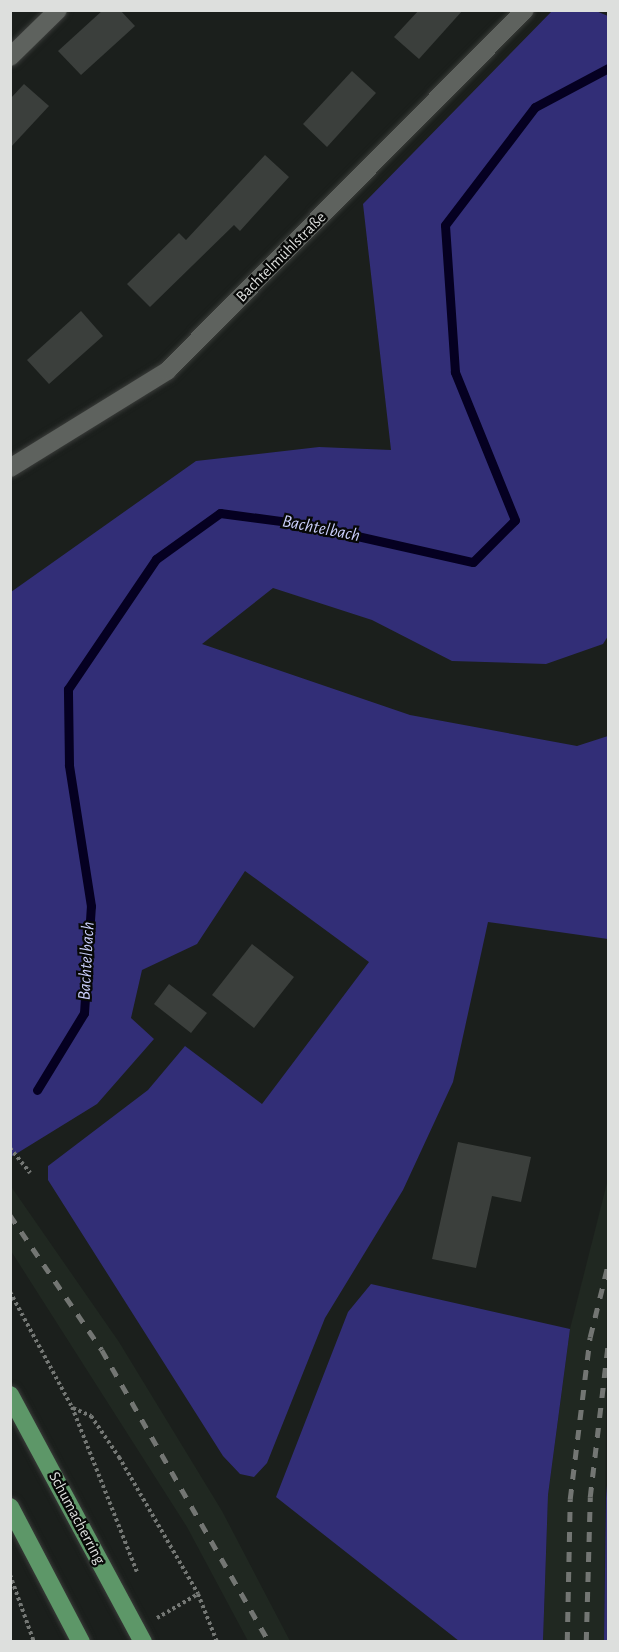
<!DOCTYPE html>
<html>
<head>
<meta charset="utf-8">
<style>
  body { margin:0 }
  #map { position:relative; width:619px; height:1652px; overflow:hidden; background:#1b1f1c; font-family:"Alegreya Sans",sans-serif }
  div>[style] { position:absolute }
  .built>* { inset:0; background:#202821 }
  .green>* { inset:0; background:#322e77 }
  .stream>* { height:9px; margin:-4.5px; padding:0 4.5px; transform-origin:4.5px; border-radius:4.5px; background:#050021 }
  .building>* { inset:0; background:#3b3f3c }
  .path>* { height:4px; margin-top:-2px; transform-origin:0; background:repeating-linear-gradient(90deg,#747774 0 3px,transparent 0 6px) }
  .roads { filter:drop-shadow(0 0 2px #3a3c3a) drop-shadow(0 0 2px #3a3c3a) }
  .minor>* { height:18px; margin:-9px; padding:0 9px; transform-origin:9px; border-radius:9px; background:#5e625e }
  .major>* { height:18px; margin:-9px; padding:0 9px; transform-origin:9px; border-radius:9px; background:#5d9768 }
  .rail>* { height:4.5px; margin-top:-2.25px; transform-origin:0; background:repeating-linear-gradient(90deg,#737673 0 10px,transparent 0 20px) }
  span { translate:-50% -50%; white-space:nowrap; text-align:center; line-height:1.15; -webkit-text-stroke:4.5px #070807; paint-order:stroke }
  .street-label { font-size:16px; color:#dddfdd }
  .water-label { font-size:18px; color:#cbcffc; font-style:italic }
  .frame { position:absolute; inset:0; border:12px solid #dddfdd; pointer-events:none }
</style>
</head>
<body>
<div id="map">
  <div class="built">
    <i style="clip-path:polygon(608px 1179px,604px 1641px,543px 1642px,548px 1495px,570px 1329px)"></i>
    <i style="clip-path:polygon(10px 1185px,119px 1342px,222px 1511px,290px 1641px,248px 1641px,187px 1527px,11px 1251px)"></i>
  </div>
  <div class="green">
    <i style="clip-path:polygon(553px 10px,596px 11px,608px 16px,608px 636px,603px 644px,546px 664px,452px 661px,372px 620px,273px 588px,202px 644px,410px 715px,577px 746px,608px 736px,608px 939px,488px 922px,453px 1082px,403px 1190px,325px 1318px,267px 1463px,254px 1477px,240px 1474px,223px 1456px,48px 1180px,48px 1166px,148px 1090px,185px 1046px,262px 1104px,369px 962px,245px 871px,197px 944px,142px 970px,131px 1018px,154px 1039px,97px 1104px,11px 1157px,11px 592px,196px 461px,319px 447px,391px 450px,363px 204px)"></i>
    <i style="clip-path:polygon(371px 1284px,570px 1329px,548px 1495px,543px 1641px,459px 1641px,276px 1497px,348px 1312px)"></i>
    <i style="clip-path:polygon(608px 1473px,608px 1641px,604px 1642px,606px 1498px)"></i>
  </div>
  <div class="stream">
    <i style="left:37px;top:1090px;width:90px;rotate:-58.6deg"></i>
    <i style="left:84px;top:1013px;width:107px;rotate:-86.3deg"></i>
    <i style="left:91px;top:906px;width:143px;rotate:-98.9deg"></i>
    <i style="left:69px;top:765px;width:76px;rotate:-90.8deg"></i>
    <i style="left:68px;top:689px;width:157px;rotate:-55.9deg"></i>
    <i style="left:156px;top:559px;width:79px;rotate:-35.7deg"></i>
    <i style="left:220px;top:513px;width:85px;rotate:7.5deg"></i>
    <i style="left:304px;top:524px;width:173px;rotate:12.7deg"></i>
    <i style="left:473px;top:562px;width:59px;rotate:-45deg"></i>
    <i style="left:515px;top:520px;width:160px;rotate:-112.1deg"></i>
    <i style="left:455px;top:372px;width:147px;rotate:-93.9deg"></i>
    <i style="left:445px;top:225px;width:148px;rotate:-52.7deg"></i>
    <i style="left:535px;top:107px;width:83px;rotate:-28.1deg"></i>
  </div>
  <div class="building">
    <i style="clip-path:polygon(103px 10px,120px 10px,135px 26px,81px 75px,58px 51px)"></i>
    <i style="clip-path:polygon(419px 10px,463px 10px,419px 59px,394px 37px)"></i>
    <i style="clip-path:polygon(352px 71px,376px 93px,327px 147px,303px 124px)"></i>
    <i style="clip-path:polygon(24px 84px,49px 106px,10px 148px,10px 99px)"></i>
    <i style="clip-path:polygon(265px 155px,289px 177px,240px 231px,234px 225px,150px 307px,127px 284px,179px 233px,186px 240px)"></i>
    <i style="clip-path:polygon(81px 311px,103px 336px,49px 384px,27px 360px)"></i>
    <i style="clip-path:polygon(252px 944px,294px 977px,254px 1028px,212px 995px)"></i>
    <i style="clip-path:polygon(169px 984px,207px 1013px,191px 1033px,154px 1004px)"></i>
    <i style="clip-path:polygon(458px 1142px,531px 1157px,521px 1202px,492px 1196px,476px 1268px,432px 1259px)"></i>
  </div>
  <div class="path">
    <i style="left:10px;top:1148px;width:32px;rotate:51deg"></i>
    <i style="left:10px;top:1292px;width:131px;rotate:61.7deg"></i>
    <i style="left:72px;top:1407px;width:177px;rotate:68.5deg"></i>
    <i style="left:73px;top:1408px;width:20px;rotate:24deg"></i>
    <i style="left:91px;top:1416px;width:50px;rotate:55.7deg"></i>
    <i style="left:119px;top:1457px;width:158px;rotate:60deg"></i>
    <i style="left:198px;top:1594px;width:52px;rotate:68.4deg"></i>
    <i style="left:10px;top:1575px;width:71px;rotate:70.3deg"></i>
    <i style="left:157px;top:1618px;width:48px;rotate:-30.3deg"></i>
  </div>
  <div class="roads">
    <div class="minor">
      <i style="left:10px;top:57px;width:67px;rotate:-44.4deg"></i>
      <i style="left:10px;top:468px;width:185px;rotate:-31.7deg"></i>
      <i style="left:167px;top:371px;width:508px;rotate:-45.24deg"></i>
    </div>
    <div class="major">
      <i style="left:10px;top:1395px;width:281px;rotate:61.7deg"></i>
      <i style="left:10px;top:1507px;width:153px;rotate:62.3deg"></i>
    </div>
  </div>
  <div class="rail">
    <i style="left:10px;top:1215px;width:163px;rotate:55.7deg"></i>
    <i style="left:102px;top:1350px;width:336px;rotate:60.2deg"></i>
    <i style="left:567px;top:1642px;width:143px;rotate:-88.8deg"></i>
    <i style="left:570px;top:1499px;width:163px;rotate:-83deg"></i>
    <i style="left:590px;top:1337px;width:75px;rotate:-76.1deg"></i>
    <i style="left:586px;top:1642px;width:145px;rotate:-88.4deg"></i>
    <i style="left:590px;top:1497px;width:155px;rotate:-83.3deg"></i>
  </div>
  <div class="street-label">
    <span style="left:281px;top:257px;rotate:-45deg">Bachtelmühlstraße</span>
    <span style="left:77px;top:1518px;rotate:62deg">Schumacherring</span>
  </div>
  <div class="water-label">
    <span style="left:321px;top:529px;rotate:11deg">Bachtelbach</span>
    <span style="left:87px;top:961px;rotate:-87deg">Bachtelbach</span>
  </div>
  <div class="frame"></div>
</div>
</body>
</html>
